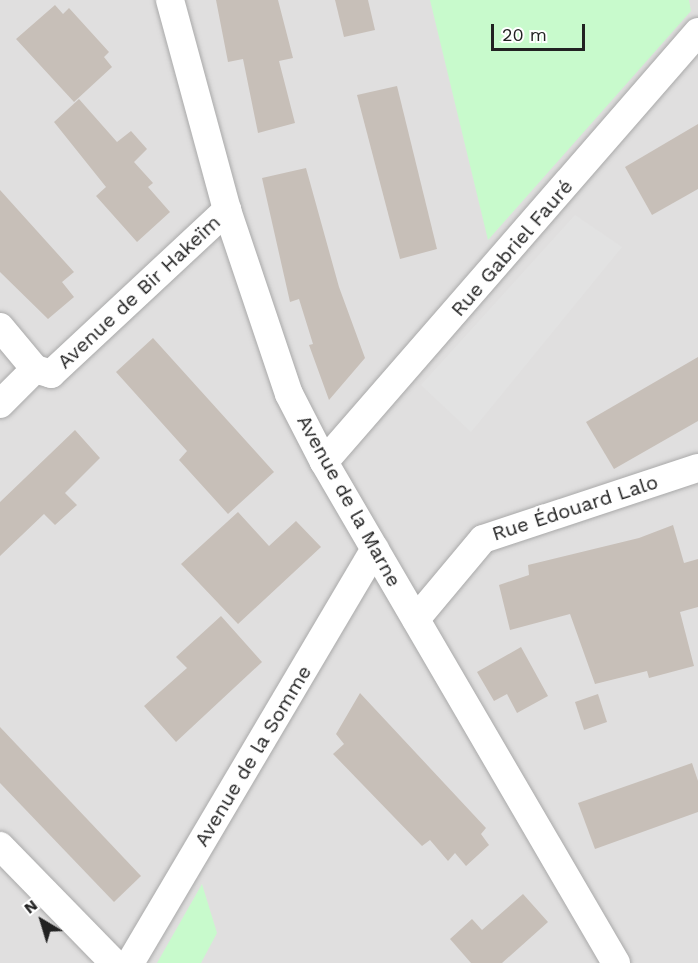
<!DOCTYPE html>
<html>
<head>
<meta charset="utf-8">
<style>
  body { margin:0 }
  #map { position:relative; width:698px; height:963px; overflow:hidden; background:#f2efe9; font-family:"Work Sans",sans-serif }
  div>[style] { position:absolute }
  .residential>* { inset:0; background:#e0dfdf }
  .park>* { inset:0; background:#c8facc }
  .parking>* { inset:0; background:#e2e2e2 }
  .building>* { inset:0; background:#c7bfb8 }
  .roads { filter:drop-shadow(0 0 2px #a9a9a9) drop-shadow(0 0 2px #a9a9a9) }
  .street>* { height:28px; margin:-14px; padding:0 14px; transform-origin:14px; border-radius:14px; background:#fff }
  span { translate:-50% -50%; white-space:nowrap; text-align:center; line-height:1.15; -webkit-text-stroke:5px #fff; paint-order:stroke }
  .street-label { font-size:20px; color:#222 }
  .north { position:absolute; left:12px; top:891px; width:60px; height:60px; -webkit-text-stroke:4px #fff; paint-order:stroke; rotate:322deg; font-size:16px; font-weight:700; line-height:24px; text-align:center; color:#222 }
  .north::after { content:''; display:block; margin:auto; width:21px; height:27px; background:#222; clip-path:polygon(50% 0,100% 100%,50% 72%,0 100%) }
  .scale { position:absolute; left:491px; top:24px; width:94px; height:27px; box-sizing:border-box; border:3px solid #222; border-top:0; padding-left:8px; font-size:18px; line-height:21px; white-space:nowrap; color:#222; -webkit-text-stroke:4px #fff; paint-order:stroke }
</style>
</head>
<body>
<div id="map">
  <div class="residential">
    <i style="clip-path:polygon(0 0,698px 0,698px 963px,0 963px)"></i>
  </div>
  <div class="park">
    <i style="clip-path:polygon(430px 0,689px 0,691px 11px,488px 240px)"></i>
    <i style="clip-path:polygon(202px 884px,217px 933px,201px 963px,157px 963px)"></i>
  </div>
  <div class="parking">
    <i style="clip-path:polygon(575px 215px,622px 247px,471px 432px,421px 385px)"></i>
  </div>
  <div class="building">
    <i style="clip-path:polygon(216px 0,278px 0,293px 58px,279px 61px,295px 123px,258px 133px,243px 59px,228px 62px)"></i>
    <i style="clip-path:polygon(335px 0,368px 0,375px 30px,344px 37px)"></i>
    <i style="clip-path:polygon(55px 5px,63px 14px,69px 8px,109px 52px,104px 57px,112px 67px,74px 102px,16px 39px)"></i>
    <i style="clip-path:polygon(397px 86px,437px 249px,400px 259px,357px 95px)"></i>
    <i style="clip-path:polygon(79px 99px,117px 142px,131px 131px,147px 149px,134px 162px,153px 183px,148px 187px,170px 212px,137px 242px,96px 196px,106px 187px,54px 122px)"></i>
    <i style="clip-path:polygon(698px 124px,698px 189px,652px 215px,625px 167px)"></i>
    <i style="clip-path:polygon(306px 168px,339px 287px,365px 358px,329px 400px,309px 345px,313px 344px,299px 299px,290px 302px,262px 178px)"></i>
    <i style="clip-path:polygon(0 190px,74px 272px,62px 282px,74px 297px,48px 319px,0 272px)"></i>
    <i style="clip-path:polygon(153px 338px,274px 472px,228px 514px,179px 460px,187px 451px,116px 372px)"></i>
    <i style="clip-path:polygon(698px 357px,698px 421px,614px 469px,586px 422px)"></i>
    <i style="clip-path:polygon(75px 430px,100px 458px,65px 493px,77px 505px,55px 525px,44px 514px,0 556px,0 502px)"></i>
    <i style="clip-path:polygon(238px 512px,269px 546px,296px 521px,321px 547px,238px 624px,181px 564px)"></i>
    <i style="clip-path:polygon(673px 525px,684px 563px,698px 559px,698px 607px,680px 612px,694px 666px,649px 678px,647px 671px,595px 684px,570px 614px,510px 630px,499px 585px,529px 575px,528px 565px,639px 538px)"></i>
    <i style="clip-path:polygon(221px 616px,262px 662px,176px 742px,144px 706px,187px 668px,176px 657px)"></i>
    <i style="clip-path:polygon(521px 647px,548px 696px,517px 713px,507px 694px,494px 701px,477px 672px)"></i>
    <i style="clip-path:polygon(360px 693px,486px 828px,481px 834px,489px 845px,466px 866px,455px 853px,448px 861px,430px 840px,422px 846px,333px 754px,344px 744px,336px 734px)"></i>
    <i style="clip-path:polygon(598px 694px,607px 722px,584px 730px,575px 702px)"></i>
    <i style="clip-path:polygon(0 727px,141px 876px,114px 902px,0 783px)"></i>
    <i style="clip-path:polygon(692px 763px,698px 781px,698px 812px,595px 849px,578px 803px)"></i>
    <i style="clip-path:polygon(523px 894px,548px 922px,502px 963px,471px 963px,450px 939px,472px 919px,482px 930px)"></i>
  </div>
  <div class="roads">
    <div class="street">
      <i style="left:170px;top:0;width:218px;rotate:74.8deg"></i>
      <i style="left:227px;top:210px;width:194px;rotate:71.4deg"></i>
      <i style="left:289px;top:394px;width:76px;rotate:62.8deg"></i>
      <i style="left:324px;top:462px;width:580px;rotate:59.76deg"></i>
      <i style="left:0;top:327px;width:55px;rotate:50.2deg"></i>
      <i style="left:35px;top:369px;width:17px;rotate:17deg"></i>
      <i style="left:51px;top:374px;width:241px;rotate:-43deg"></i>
      <i style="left:0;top:404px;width:49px;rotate:-45deg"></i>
      <i style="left:324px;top:462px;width:570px;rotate:-48.98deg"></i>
      <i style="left:416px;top:619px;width:104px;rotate:-50.1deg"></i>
      <i style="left:483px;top:539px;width:226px;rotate:-18.3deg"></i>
      <i style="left:0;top:846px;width:163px;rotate:45.7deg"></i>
      <i style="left:130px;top:963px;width:481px;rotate:-59.4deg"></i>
    </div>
  </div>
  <div class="street-label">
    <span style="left:512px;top:248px;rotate:-49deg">Rue Gabriel Fauré</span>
    <span style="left:139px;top:292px;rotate:-43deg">Avenue de Bir Hakeïm</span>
    <span style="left:349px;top:501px;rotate:61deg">Avenue de la Marne</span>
    <span style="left:575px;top:508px;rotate:-18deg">Rue Édouard Lalo</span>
    <span style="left:253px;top:756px;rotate:-59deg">Avenue de la Somme</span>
  </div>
  <div class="north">N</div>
  <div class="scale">20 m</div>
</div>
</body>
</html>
